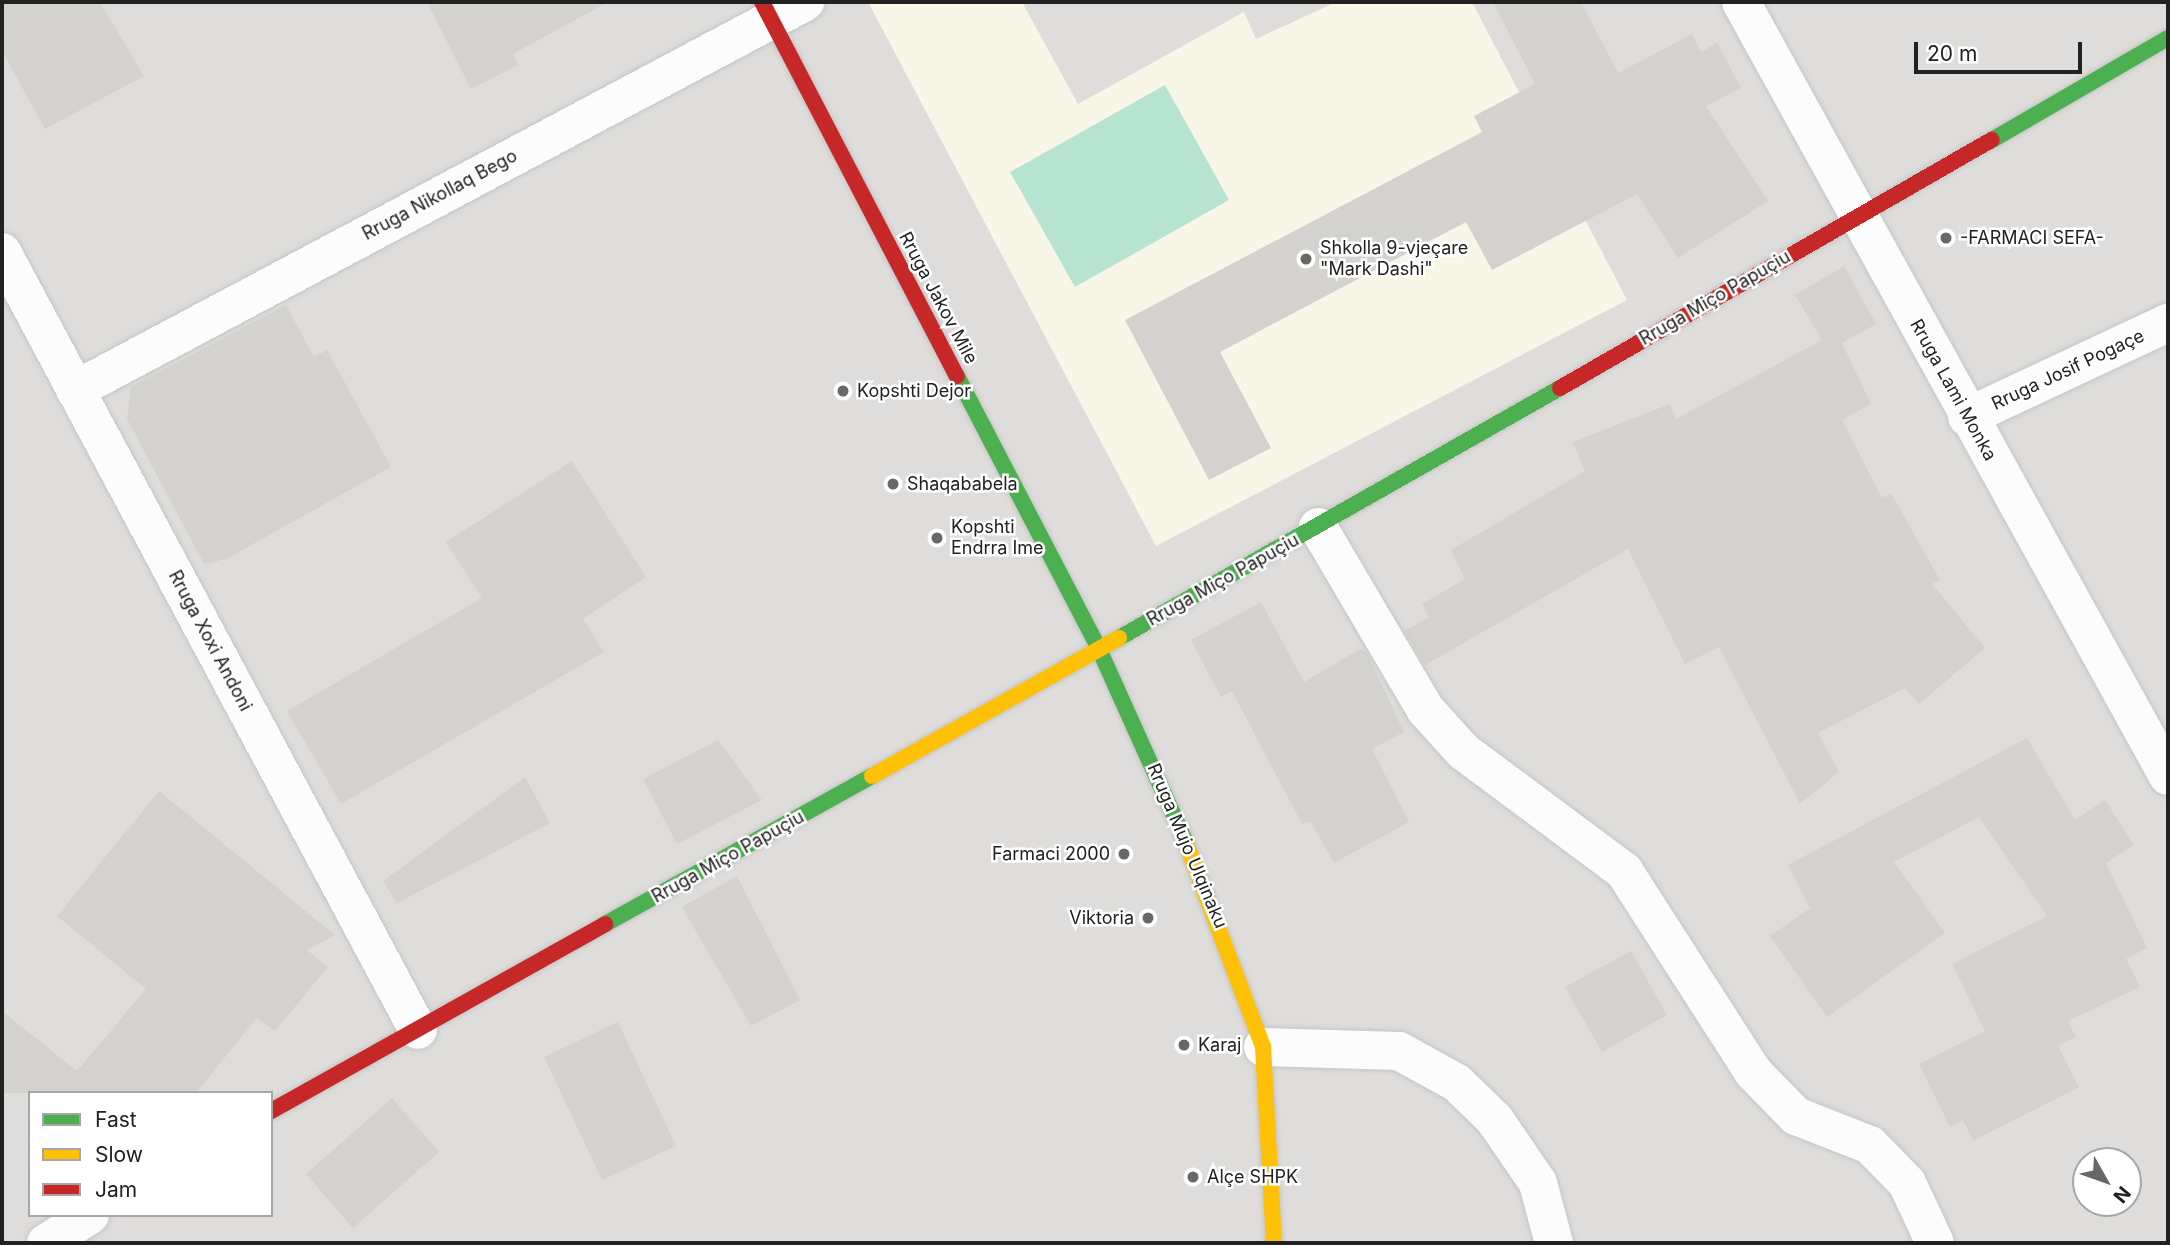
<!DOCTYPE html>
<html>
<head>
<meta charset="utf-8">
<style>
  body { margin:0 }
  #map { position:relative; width:2170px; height:1245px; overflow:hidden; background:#efedea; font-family:Inter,sans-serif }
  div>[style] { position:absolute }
  .residential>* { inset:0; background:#dedddb }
  .education>* { inset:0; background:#f7f6e7 }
  .pitch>* { inset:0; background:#b7e4d1 }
  .building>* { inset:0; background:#d4d2cf }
  .roads { filter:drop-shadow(0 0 2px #c6c5c4) drop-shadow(0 0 2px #c6c5c4) }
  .street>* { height:38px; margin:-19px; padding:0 19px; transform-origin:19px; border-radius:19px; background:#fdfcfc }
  .fast>* { height:16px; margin:-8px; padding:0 8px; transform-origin:8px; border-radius:8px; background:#4caf50 }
  .slow>* { height:16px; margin:-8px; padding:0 8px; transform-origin:8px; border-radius:8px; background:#ffc107 }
  .jam>* { height:16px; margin:-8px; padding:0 8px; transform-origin:8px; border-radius:8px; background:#c62828 }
  .dots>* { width:19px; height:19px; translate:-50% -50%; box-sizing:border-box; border:4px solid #fff; border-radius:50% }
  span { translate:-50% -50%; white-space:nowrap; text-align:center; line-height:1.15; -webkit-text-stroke:5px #fff; paint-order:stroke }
  .street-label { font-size:18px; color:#212121 }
  .poi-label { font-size:18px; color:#212121 }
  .left { translate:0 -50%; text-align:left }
  .right { translate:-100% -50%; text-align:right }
  .frame { position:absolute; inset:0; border:4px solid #212121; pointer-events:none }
  .legend { position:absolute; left:28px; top:1091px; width:245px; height:126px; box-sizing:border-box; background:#fff; border:2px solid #a6a6a6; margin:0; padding:9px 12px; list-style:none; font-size:21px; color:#212121 }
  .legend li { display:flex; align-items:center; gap:14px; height:35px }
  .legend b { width:35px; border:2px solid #a6a6a6 }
  .north { position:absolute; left:2072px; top:1147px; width:70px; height:70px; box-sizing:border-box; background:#fff; border:2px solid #a6a6a6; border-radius:50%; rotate:130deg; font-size:19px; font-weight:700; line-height:28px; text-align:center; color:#212121 }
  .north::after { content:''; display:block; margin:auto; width:24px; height:32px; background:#696867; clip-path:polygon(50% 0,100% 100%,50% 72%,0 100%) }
  .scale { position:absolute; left:1914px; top:42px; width:168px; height:32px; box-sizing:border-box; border:4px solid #212121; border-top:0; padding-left:9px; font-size:21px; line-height:24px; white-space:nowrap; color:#212121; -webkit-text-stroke:5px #fff; paint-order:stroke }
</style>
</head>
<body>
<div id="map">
  <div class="residential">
    <i style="clip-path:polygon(evenodd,2px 2px,2168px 2px,2168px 1243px,2px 1243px,2px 2px,30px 1093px,271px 1093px,271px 1215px,30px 1215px,30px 1093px,2px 2px,2086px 1161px,2128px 1161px,2128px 1203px,2086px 1203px,2086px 1161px)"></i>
  </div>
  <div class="education">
    <i style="clip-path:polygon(868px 2px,1022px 2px,1078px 104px,1244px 12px,1256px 39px,1336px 2px,1472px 2px,1627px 300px,1156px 546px)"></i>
  </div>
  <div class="pitch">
    <i style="clip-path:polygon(1165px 85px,1229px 200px,1075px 287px,1010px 172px)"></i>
  </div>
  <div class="building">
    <i style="clip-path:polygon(2px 2px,100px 2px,144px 76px,45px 129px,2px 51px)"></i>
    <i style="clip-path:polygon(427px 2px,608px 2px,513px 54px,518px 65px,471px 89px)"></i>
    <i style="clip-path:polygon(1493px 2px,1581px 2px,1618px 73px,1692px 34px,1701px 52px,1717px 43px,1741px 88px,1706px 106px,1768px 201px,1678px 258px,1637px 194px,1492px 270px,1466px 222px,1220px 352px,1271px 448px,1209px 480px,1125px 320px,1482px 132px,1474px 116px,1535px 84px)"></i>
    <i style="clip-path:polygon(1844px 266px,1876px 324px,1842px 343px,1871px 404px,1842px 420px,1882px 498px,1891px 493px,1940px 580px,1932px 584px,1985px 648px,1919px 704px,1905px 688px,1818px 733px,1839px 772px,1800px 804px,1719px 647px,1685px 664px,1628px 549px,1425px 665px,1404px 631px,1429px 617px,1422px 604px,1465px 579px,1451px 550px,1585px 471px,1573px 442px,1670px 404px,1676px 419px,1822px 340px,1795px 295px)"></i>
    <i style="clip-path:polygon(286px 305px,314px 357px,327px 350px,391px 467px,226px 559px,204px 564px,127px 419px,131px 387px)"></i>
    <i style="clip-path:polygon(572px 461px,646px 577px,583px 619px,604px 652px,341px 804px,287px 711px,482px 598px,446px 542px)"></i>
    <i style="clip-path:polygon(1261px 602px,1304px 682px,1360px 649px,1367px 653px,1404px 732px,1372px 749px,1409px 822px,1334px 863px,1311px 822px,1302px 824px,1232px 691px,1221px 697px,1191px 640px)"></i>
    <i style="clip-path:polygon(2027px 738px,2075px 820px,2105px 800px,2134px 845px,2106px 863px,2147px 948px,2126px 959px,2140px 987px,2068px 1021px,2076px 1037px,2058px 1046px,2079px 1087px,1973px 1141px,1963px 1120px,1950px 1127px,1919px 1064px,1985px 1031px,1952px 964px,2047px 916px,1979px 817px,1894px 862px,1945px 933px,1827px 1017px,1770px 936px,1810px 908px,1788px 865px)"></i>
    <i style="clip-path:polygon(718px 740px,762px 800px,677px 844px,643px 779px)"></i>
    <i style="clip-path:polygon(525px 777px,550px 823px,397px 903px,383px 881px)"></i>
    <i style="clip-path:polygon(159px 791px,335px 935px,307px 950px,328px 967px,275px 1031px,257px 1018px,196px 1093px,2px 1093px,2px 1011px,77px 1071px,146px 989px,57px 916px)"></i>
    <i style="clip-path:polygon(737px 876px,800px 1000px,751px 1026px,682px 907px)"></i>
    <i style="clip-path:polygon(1631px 951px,1667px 1015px,1602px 1052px,1565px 987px)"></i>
    <i style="clip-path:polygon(618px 1022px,676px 1146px,602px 1180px,544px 1057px)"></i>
    <i style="clip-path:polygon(392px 1098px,439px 1152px,353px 1228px,306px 1174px)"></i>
  </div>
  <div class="roads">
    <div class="street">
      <i style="left:1741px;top:2px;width:884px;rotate:61.12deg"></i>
      <i style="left:2px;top:252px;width:882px;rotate:61.87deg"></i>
      <i style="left:75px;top:390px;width:827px;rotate:-27.99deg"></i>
      <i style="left:1967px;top:417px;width:222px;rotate:-25.1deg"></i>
      <i style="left:1318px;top:527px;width:211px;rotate:59.5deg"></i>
      <i style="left:1425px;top:709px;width:57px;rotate:47.9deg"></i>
      <i style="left:1463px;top:751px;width:201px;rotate:36.7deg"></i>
      <i style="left:1624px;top:871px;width:239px;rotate:57.3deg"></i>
      <i style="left:1753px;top:1072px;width:62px;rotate:45.7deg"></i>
      <i style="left:1796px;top:1116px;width:79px;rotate:21.4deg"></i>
      <i style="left:1870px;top:1145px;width:53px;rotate:45.8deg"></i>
      <i style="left:1907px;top:1183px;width:66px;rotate:65deg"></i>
      <i style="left:1263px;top:1047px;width:136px;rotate:1.7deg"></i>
      <i style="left:1399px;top:1051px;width:66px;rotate:28.9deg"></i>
      <i style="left:1457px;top:1083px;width:53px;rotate:44.2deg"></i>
      <i style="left:1495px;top:1120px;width:76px;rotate:55.7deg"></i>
      <i style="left:1538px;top:1183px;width:62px;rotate:75.1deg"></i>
      <i style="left:46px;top:1243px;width:52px;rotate:-32.5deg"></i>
    </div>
    <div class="fast">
      <i style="left:1992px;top:140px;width:203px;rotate:-30.1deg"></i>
      <i style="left:957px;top:376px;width:308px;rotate:62.5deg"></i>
      <i style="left:1099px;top:649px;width:213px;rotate:65.8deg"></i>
      <i style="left:1119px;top:638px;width:507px;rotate:-29.55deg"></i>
      <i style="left:605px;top:924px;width:305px;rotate:-29deg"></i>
    </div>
    <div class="slow">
      <i style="left:872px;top:776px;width:283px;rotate:-29.2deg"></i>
      <i style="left:1186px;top:843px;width:218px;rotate:69.3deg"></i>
      <i style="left:1263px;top:1047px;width:196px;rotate:86.8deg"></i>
    </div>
    <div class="jam">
      <i style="left:762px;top:2px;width:422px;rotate:62.5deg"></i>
      <i style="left:1560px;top:388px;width:498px;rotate:-29.9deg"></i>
      <i style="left:271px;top:1111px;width:383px;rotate:-29.2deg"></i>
    </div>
  </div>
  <div class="dots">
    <i style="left:1946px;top:238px;background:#696867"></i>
    <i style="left:1306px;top:259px;background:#696867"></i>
    <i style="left:843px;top:391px;background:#696867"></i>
    <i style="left:893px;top:484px;background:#696867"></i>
    <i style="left:937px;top:538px;background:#696867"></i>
    <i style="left:1124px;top:854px;background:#696867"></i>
    <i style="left:1148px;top:918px;background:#696867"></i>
    <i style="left:1184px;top:1045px;background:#696867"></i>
    <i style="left:1193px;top:1177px;background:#696867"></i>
  </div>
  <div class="street-label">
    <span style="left:440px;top:195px;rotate:-28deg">Rruga Nikollaq Bego</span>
    <span style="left:938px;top:298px;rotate:62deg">Rruga Jakov Mile</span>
    <span style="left:1715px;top:298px;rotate:-30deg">Rruga Miço Papuçiu</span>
    <span style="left:2068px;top:370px;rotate:-25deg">Rruga Josif Pogaçe</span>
    <span style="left:1953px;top:390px;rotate:61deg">Rruga Lami Monka</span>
    <span style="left:1223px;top:580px;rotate:-29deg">Rruga Miço Papuçiu</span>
    <span style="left:210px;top:641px;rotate:62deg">Rruga Xoxi Andoni</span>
    <span style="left:1187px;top:846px;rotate:67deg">Rruga Mujo Ulqinaku</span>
    <span style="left:728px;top:857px;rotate:-29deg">Rruga Miço Papuçiu</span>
  </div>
  <div class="poi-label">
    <span class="left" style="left:1960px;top:238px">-FARMACI SEFA-</span>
    <span class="left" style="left:1320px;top:259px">Shkolla 9-vjeçare<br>"Mark Dashi"</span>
    <span class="left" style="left:857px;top:391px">Kopshti Dejor</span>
    <span class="left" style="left:907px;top:484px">Shaqababela</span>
    <span class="left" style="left:951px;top:538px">Kopshti<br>Endrra Ime</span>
    <span class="right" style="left:1110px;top:854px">Farmaci 2000</span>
    <span class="right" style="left:1134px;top:918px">Viktoria</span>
    <span class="left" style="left:1198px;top:1045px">Karaj</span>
    <span class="left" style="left:1207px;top:1177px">Alçe SHPK</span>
  </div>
  <div class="frame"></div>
  <ul class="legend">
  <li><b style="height:9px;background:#4caf50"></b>Fast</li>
  <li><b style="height:9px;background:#ffc107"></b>Slow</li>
  <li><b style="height:9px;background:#c62828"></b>Jam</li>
  </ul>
  <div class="north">N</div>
  <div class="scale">20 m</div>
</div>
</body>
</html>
